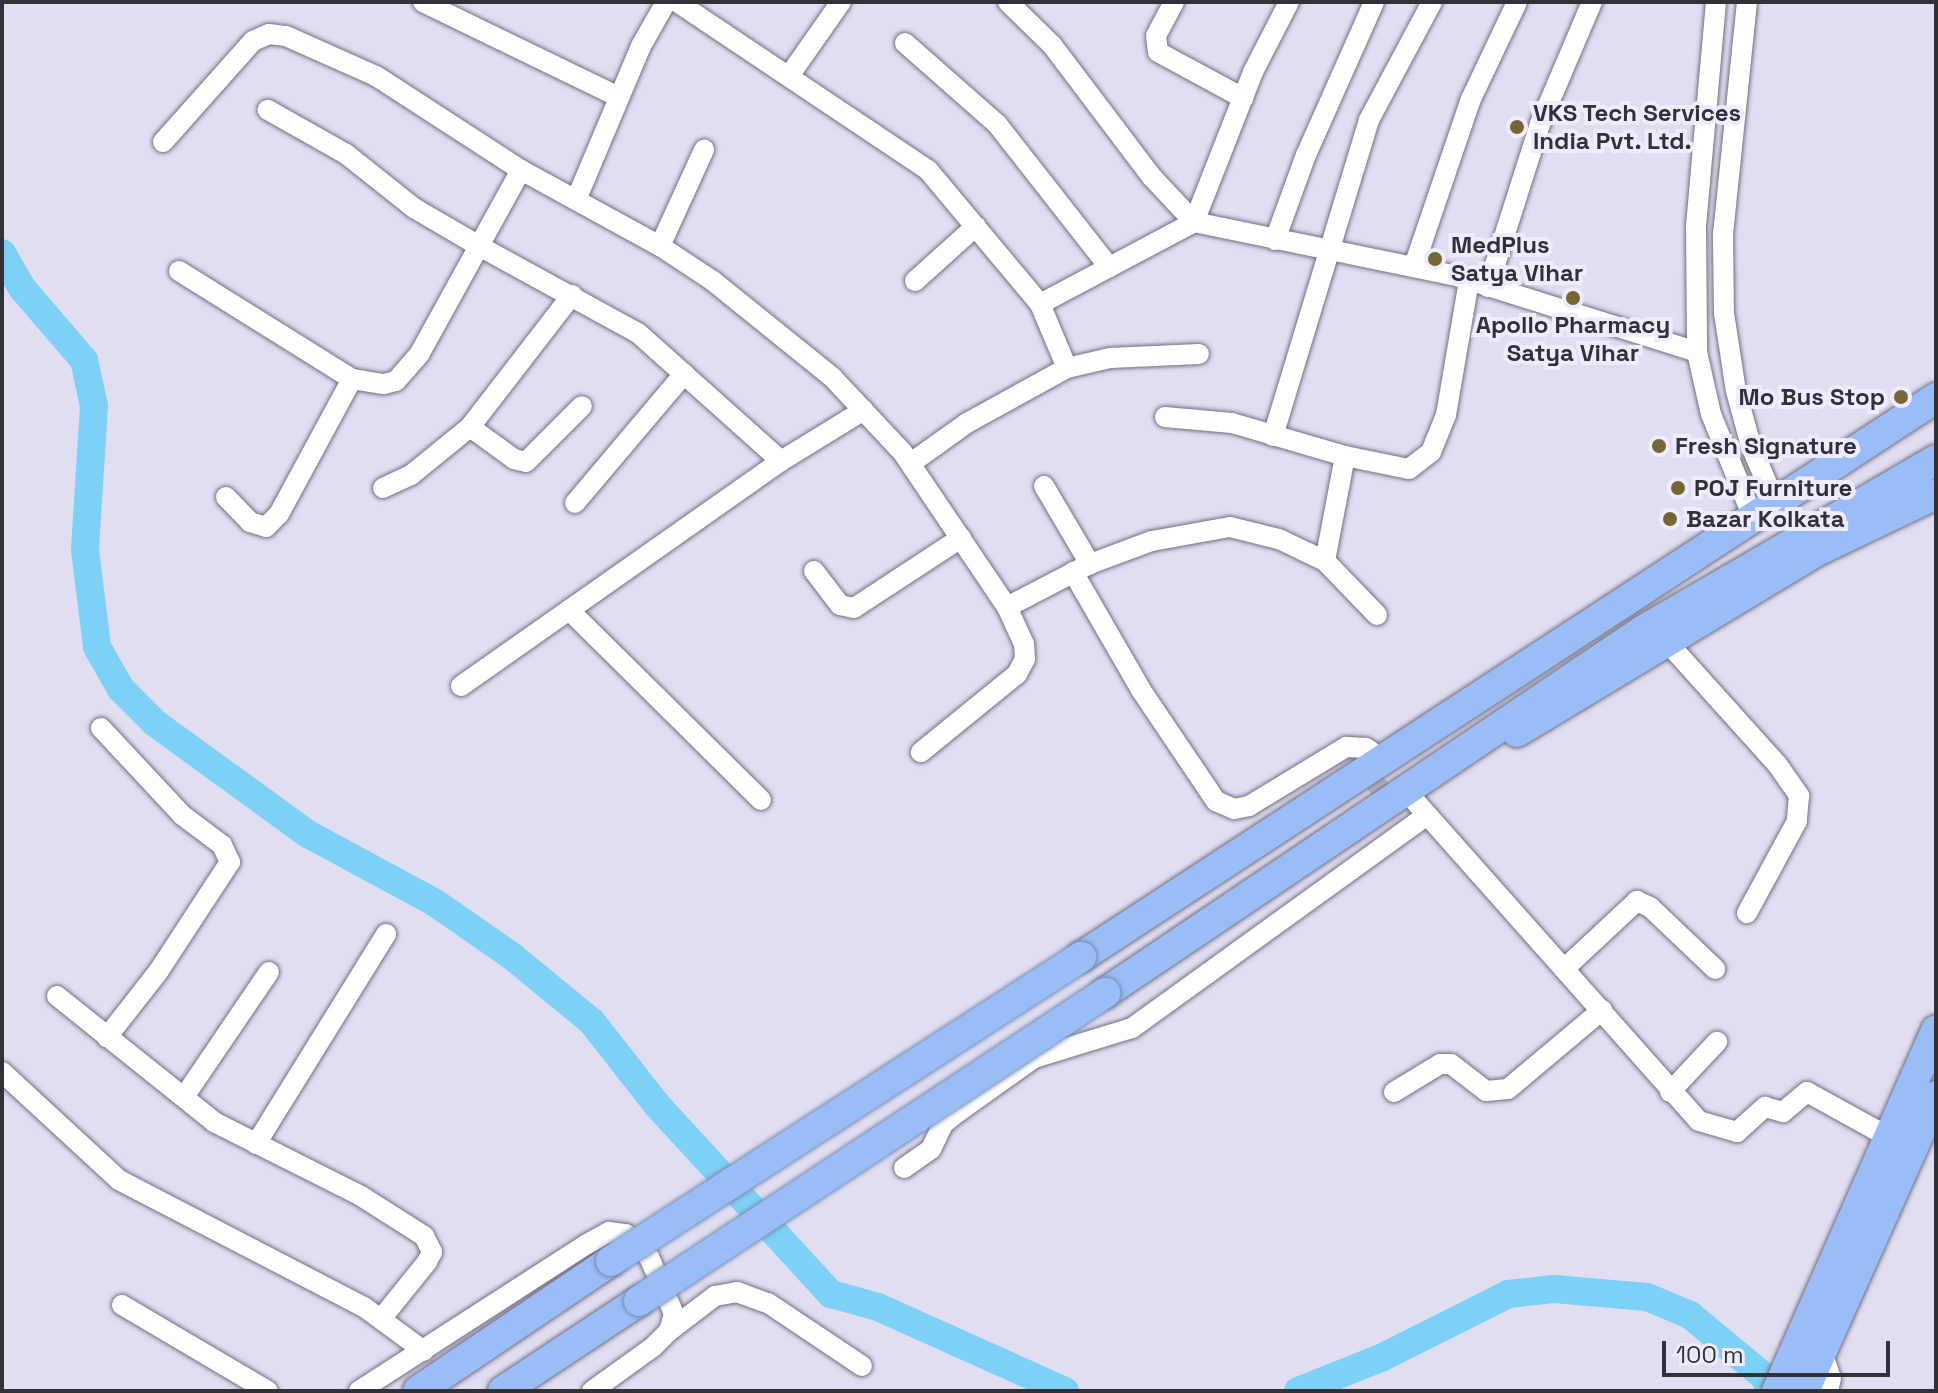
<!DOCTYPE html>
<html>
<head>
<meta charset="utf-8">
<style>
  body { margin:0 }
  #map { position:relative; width:1938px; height:1393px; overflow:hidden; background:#e1def2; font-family:"Space Grotesk",sans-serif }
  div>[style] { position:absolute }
  .river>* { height:28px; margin:-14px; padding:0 14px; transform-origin:14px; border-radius:14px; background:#7dd0f6 }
  .minor-tunnel>* { height:20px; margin-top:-10px; transform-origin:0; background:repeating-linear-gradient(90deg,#bebbcd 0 20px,transparent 0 30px) }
  .roads { filter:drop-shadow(0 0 2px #716f80) drop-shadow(0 0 2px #716f80) }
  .minor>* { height:20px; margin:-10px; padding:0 10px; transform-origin:10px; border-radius:10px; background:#fff }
  .highway>* { height:30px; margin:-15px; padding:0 15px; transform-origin:15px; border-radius:15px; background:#9bbdf7 }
  .bridges { filter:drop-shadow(0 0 2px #768cb4) drop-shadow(0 0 2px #768cb4) }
  .highway-bridge>* { height:30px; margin:-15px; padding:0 15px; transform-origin:15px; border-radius:15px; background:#9bbdf7 }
  .dots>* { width:22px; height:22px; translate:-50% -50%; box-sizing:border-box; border:4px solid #efecff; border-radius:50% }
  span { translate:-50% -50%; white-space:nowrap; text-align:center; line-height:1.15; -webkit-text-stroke:8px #efecff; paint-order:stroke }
  .poi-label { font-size:24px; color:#323138; font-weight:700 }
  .left { translate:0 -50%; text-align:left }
  .right { translate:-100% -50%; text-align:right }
  .frame { position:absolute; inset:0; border:4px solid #323138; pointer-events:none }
  .scale { position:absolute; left:1662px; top:1341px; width:228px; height:36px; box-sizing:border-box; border:4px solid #323138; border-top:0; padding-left:10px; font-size:24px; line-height:28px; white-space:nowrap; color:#323138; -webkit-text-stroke:6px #efecff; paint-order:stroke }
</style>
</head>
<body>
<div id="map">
  <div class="river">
    <i style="left:2px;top:253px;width:40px;rotate:60.3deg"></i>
    <i style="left:22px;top:288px;width:95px;rotate:49.3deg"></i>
    <i style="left:84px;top:360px;width:47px;rotate:77.7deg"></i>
    <i style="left:94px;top:406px;width:144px;rotate:93.6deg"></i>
    <i style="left:85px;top:550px;width:98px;rotate:82.9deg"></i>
    <i style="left:97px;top:647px;width:48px;rotate:60.3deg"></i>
    <i style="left:121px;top:689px;width:48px;rotate:45deg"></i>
    <i style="left:155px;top:723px;width:189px;rotate:36deg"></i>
    <i style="left:308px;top:834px;width:143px;rotate:28.4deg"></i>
    <i style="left:434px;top:902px;width:96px;rotate:34.8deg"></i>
    <i style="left:513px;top:957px;width:102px;rotate:39.4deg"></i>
    <i style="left:592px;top:1022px;width:105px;rotate:51.9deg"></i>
    <i style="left:657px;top:1105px;width:257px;rotate:47.4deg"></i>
    <i style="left:831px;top:1294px;width:49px;rotate:15.5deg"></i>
    <i style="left:878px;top:1307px;width:205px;rotate:24.2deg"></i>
    <i style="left:1298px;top:1391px;width:89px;rotate:-21.7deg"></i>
    <i style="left:1381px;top:1358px;width:142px;rotate:-26.7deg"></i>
    <i style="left:1508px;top:1294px;width:46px;rotate:-6.2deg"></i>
    <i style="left:1554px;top:1289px;width:93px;rotate:4.9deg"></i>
    <i style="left:1647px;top:1297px;width:47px;rotate:22.7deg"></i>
    <i style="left:1690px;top:1315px;width:100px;rotate:39.7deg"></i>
    <i style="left:1767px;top:1379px;width:12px;rotate:85deg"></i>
  </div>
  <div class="minor-tunnel">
    <i style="left:1355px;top:758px;width:67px;rotate:51.1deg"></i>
  </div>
  <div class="roads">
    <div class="minor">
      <i style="left:423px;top:2px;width:218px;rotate:25.9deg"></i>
      <i style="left:677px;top:2px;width:302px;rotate:33.8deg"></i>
      <i style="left:928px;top:170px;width:175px;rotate:50.1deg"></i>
      <i style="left:1040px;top:304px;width:69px;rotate:67.1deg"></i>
      <i style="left:1008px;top:2px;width:62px;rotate:44.3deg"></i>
      <i style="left:1052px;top:45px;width:166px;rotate:52.9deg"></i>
      <i style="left:1152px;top:177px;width:62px;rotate:47deg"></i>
      <i style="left:1194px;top:222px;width:264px;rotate:11.6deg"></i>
      <i style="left:1453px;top:275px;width:256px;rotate:17.5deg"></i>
      <i style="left:1174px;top:2px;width:38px;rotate:118deg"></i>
      <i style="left:1156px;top:36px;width:16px;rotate:83deg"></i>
      <i style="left:1158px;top:52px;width:97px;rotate:28.4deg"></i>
      <i style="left:1716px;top:2px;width:225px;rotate:95.1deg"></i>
      <i style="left:1696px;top:226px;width:126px;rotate:89.5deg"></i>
      <i style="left:1697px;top:352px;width:64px;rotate:77.3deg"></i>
      <i style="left:1711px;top:414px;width:109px;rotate:67.9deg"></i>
      <i style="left:1747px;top:2px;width:235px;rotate:95.9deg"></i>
      <i style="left:1723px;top:236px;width:77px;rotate:89.3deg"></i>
      <i style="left:1724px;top:313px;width:79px;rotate:81.3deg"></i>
      <i style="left:1736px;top:391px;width:57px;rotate:74.7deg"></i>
      <i style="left:1751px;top:446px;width:59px;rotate:66.9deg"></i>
      <i style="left:905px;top:43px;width:123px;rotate:41.4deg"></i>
      <i style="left:997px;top:124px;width:182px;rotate:51.9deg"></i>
      <i style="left:789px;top:76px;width:90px;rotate:-54.9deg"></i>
      <i style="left:163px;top:142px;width:135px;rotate:-48.3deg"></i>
      <i style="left:253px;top:41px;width:17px;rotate:-24deg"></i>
      <i style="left:269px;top:34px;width:17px;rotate:7deg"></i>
      <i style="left:286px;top:36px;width:98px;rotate:24deg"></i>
      <i style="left:376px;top:76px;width:173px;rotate:33deg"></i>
      <i style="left:521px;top:170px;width:158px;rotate:28.7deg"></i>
      <i style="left:660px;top:246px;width:64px;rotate:33.4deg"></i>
      <i style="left:713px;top:281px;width:153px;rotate:38.9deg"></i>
      <i style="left:832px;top:377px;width:104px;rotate:46.9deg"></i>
      <i style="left:903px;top:453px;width:186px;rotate:56deg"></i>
      <i style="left:1007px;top:607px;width:41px;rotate:65.3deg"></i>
      <i style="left:1024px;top:644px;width:15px;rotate:86deg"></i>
      <i style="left:1025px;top:659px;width:17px;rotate:118deg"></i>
      <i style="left:1017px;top:674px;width:124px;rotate:140.9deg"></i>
      <i style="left:521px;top:170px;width:87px;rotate:118.9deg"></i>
      <i style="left:479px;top:246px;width:181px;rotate:28.7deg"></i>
      <i style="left:638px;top:333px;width:192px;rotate:41.8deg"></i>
      <i style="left:781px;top:461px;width:97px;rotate:-31.6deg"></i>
      <i style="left:576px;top:200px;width:167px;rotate:-67.1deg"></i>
      <i style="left:641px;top:46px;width:51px;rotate:-60.4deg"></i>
      <i style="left:1275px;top:240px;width:90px;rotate:-70deg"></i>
      <i style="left:1306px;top:155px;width:167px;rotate:-66deg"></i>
      <i style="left:660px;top:246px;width:106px;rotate:-65.4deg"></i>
      <i style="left:1414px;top:266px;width:176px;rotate:-71.2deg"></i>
      <i style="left:1471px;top:99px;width:107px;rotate:-64.6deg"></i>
      <i style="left:179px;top:271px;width:204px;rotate:32deg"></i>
      <i style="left:352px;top:379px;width:32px;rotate:9deg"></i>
      <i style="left:384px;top:384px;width:12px;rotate:-14deg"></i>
      <i style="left:396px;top:381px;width:37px;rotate:-49deg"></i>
      <i style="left:420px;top:353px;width:122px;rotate:-61.1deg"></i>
      <i style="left:479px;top:246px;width:75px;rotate:-149.7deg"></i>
      <i style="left:414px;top:208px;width:87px;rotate:-141.5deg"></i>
      <i style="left:346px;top:154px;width:90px;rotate:-150.6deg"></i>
      <i style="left:915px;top:281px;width:82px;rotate:-42deg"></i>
      <i style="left:1488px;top:287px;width:171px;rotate:-72.3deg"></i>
      <i style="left:1540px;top:124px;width:133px;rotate:-66.9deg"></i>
      <i style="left:1040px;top:304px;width:174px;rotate:-28deg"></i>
      <i style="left:1194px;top:222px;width:161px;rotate:-68.5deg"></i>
      <i style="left:1253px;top:72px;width:79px;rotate:-62.8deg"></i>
      <i style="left:1165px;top:417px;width:67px;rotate:5.1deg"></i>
      <i style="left:1232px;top:423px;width:118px;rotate:16.3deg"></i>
      <i style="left:470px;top:427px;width:54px;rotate:36deg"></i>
      <i style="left:514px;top:459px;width:12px;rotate:14deg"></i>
      <i style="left:526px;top:462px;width:79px;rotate:-45deg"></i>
      <i style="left:1273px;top:436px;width:330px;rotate:-73.1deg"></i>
      <i style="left:1369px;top:120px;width:134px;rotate:-61.9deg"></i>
      <i style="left:911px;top:463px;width:69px;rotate:-35.5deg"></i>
      <i style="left:967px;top:423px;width:114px;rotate:-28.8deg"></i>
      <i style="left:1067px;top:368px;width:44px;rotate:-13.1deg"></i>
      <i style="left:1110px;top:358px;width:89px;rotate:-2.6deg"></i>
      <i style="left:1044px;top:486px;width:91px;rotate:59.5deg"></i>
      <i style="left:383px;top:488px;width:31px;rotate:-25deg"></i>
      <i style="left:411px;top:475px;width:76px;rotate:-39.1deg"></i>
      <i style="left:470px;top:427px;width:167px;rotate:-52.3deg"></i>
      <i style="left:226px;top:497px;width:35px;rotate:46deg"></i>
      <i style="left:250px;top:522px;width:17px;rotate:17deg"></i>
      <i style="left:266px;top:527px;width:18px;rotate:-45deg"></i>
      <i style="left:279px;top:514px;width:153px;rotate:-61.6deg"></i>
      <i style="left:575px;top:503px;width:169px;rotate:-49.8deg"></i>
      <i style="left:1325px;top:561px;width:107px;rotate:-79.2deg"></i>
      <i style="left:1345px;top:456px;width:65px;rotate:11.5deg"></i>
      <i style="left:1409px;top:469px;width:28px;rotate:-38deg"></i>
      <i style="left:1431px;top:452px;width:40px;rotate:-68deg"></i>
      <i style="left:1446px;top:415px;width:136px;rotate:-80.3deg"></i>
      <i style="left:814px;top:571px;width:43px;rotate:52.6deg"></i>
      <i style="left:840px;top:605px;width:14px;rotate:12deg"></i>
      <i style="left:854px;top:608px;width:128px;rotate:-33.2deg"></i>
      <i style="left:1073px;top:572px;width:136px;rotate:60deg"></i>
      <i style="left:1141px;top:690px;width:134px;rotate:56deg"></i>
      <i style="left:1216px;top:801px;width:20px;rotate:24deg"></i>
      <i style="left:1234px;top:809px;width:15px;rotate:-11deg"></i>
      <i style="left:1249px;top:806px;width:114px;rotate:-31.3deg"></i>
      <i style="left:1346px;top:747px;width:20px;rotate:3deg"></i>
      <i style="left:1366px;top:748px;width:19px;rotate:35deg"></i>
      <i style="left:1007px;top:607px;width:93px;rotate:-27.4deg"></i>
      <i style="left:1090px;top:564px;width:66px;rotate:-20.4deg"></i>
      <i style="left:1152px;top:541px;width:79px;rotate:-10.2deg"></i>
      <i style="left:1230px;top:527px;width:50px;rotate:13.8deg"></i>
      <i style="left:1279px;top:539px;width:51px;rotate:25.6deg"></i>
      <i style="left:1325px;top:561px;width:75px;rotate:46.1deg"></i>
      <i style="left:569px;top:610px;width:270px;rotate:44.7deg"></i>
      <i style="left:1667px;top:642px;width:164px;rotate:48deg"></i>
      <i style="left:1777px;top:764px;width:39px;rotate:55deg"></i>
      <i style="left:1799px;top:796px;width:25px;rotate:95deg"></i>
      <i style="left:1797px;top:821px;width:105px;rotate:118.5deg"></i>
      <i style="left:461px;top:686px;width:391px;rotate:-35.1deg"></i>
      <i style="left:101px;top:728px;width:119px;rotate:47deg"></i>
      <i style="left:182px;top:815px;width:50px;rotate:36.9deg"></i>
      <i style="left:222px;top:845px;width:19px;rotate:65deg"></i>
      <i style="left:230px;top:862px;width:131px;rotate:123.2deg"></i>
      <i style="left:158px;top:972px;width:83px;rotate:128.1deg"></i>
      <i style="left:1406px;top:791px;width:441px;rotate:48.4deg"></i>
      <i style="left:1699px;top:1121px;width:40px;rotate:16deg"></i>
      <i style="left:1737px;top:1132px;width:38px;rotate:-42deg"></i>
      <i style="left:1765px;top:1107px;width:19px;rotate:16deg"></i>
      <i style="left:1783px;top:1112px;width:31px;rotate:-40deg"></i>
      <i style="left:1807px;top:1092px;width:97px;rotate:28.9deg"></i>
      <i style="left:1564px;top:969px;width:100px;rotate:-43deg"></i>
      <i style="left:1637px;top:901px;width:14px;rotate:25deg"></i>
      <i style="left:1650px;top:907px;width:90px;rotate:43.6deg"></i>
      <i style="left:57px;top:996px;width:201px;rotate:38.7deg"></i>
      <i style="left:214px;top:1122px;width:165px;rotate:26.7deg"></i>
      <i style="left:361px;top:1196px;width:75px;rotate:32.4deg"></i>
      <i style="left:424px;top:1236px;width:18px;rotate:63deg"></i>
      <i style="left:432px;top:1252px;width:11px;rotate:117deg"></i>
      <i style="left:427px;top:1262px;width:73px;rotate:128.9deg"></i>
      <i style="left:2px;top:1072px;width:159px;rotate:42.7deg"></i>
      <i style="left:119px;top:1180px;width:276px;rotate:27.4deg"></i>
      <i style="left:364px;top:1307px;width:74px;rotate:36.3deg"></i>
      <i style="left:1394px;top:1092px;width:54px;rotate:-31.3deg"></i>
      <i style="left:1440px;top:1064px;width:11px"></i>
      <i style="left:1451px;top:1064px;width:44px;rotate:37.6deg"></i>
      <i style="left:1486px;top:1091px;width:22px;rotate:-5deg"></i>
      <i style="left:1508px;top:1089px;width:123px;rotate:-40deg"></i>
      <i style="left:1670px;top:1092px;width:69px;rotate:-46.8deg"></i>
      <i style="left:184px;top:1097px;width:151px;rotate:-55.8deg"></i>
      <i style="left:256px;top:1144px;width:247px;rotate:-58.2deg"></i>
      <i style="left:904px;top:1168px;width:33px;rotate:-35deg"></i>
      <i style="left:931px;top:1149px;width:28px;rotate:-64deg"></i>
      <i style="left:943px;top:1124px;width:19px;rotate:-39deg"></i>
      <i style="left:958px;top:1112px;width:93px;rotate:-35.4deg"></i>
      <i style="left:1034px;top:1058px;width:102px;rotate:-17deg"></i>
      <i style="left:1132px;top:1028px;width:364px;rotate:-35.8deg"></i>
      <i style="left:122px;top:1305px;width:169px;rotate:30.5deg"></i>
      <i style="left:669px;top:1331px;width:58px;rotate:-37.3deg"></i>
      <i style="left:715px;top:1296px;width:22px;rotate:-10deg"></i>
      <i style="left:737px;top:1292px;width:33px;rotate:20deg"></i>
      <i style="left:768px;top:1303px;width:113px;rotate:33.8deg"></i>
      <i style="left:1822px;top:1351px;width:28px;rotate:72deg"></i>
      <i style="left:1831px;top:1378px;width:13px;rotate:103deg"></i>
      <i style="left:359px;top:1391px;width:271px;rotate:-32.8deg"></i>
      <i style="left:587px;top:1244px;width:25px;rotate:-29deg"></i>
      <i style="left:609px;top:1232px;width:17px;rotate:7deg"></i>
      <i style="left:626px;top:1234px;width:33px;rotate:45deg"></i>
      <i style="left:649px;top:1257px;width:62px;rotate:66.3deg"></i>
      <i style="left:674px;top:1314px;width:18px;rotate:106deg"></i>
      <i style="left:669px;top:1331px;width:23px;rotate:135deg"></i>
      <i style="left:653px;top:1347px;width:75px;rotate:144.2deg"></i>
    </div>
    <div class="highway">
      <i style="left:1517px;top:732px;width:348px;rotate:-31.1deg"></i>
      <i style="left:1815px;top:552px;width:134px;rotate:-25.6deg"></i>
      <i style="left:1081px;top:957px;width:1022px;rotate:-33.18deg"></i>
      <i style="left:1105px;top:993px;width:648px;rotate:-33.98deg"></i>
      <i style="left:1642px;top:631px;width:340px;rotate:-30.2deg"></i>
      <i style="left:418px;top:1391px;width:233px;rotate:-34deg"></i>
      <i style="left:503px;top:1391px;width:163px;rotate:-33.5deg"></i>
      <i style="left:1777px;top:1391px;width:394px;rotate:-66.2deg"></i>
      <i style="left:1804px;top:1391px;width:323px;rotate:-65.9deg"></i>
    </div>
  </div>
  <div class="bridges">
    <div class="highway-bridge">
      <i style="left:611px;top:1261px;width:560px;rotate:-32.9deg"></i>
      <i style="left:639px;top:1301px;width:559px;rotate:-33.46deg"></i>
    </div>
  </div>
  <div class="dots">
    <i style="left:1517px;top:127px;background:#756835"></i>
    <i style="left:1435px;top:259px;background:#756835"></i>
    <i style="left:1573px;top:298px;background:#756835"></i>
    <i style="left:1901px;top:397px;background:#756835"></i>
    <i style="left:1659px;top:446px;background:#756835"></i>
    <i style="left:1678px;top:488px;background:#756835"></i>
    <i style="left:1670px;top:519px;background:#756835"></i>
  </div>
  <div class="poi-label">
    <span class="left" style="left:1533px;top:127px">VKS Tech Services<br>India Pvt. Ltd.</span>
    <span class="left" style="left:1451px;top:259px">MedPlus<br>Satya Vihar</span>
    <span style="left:1573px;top:339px">Apollo Pharmacy<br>Satya Vihar</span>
    <span class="right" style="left:1885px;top:397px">Mo Bus Stop</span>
    <span class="left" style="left:1675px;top:446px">Fresh Signature</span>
    <span class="left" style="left:1694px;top:488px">POJ Furniture</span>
    <span class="left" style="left:1686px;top:519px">Bazar Kolkata</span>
  </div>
  <div class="frame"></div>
  <div class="scale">100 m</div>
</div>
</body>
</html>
